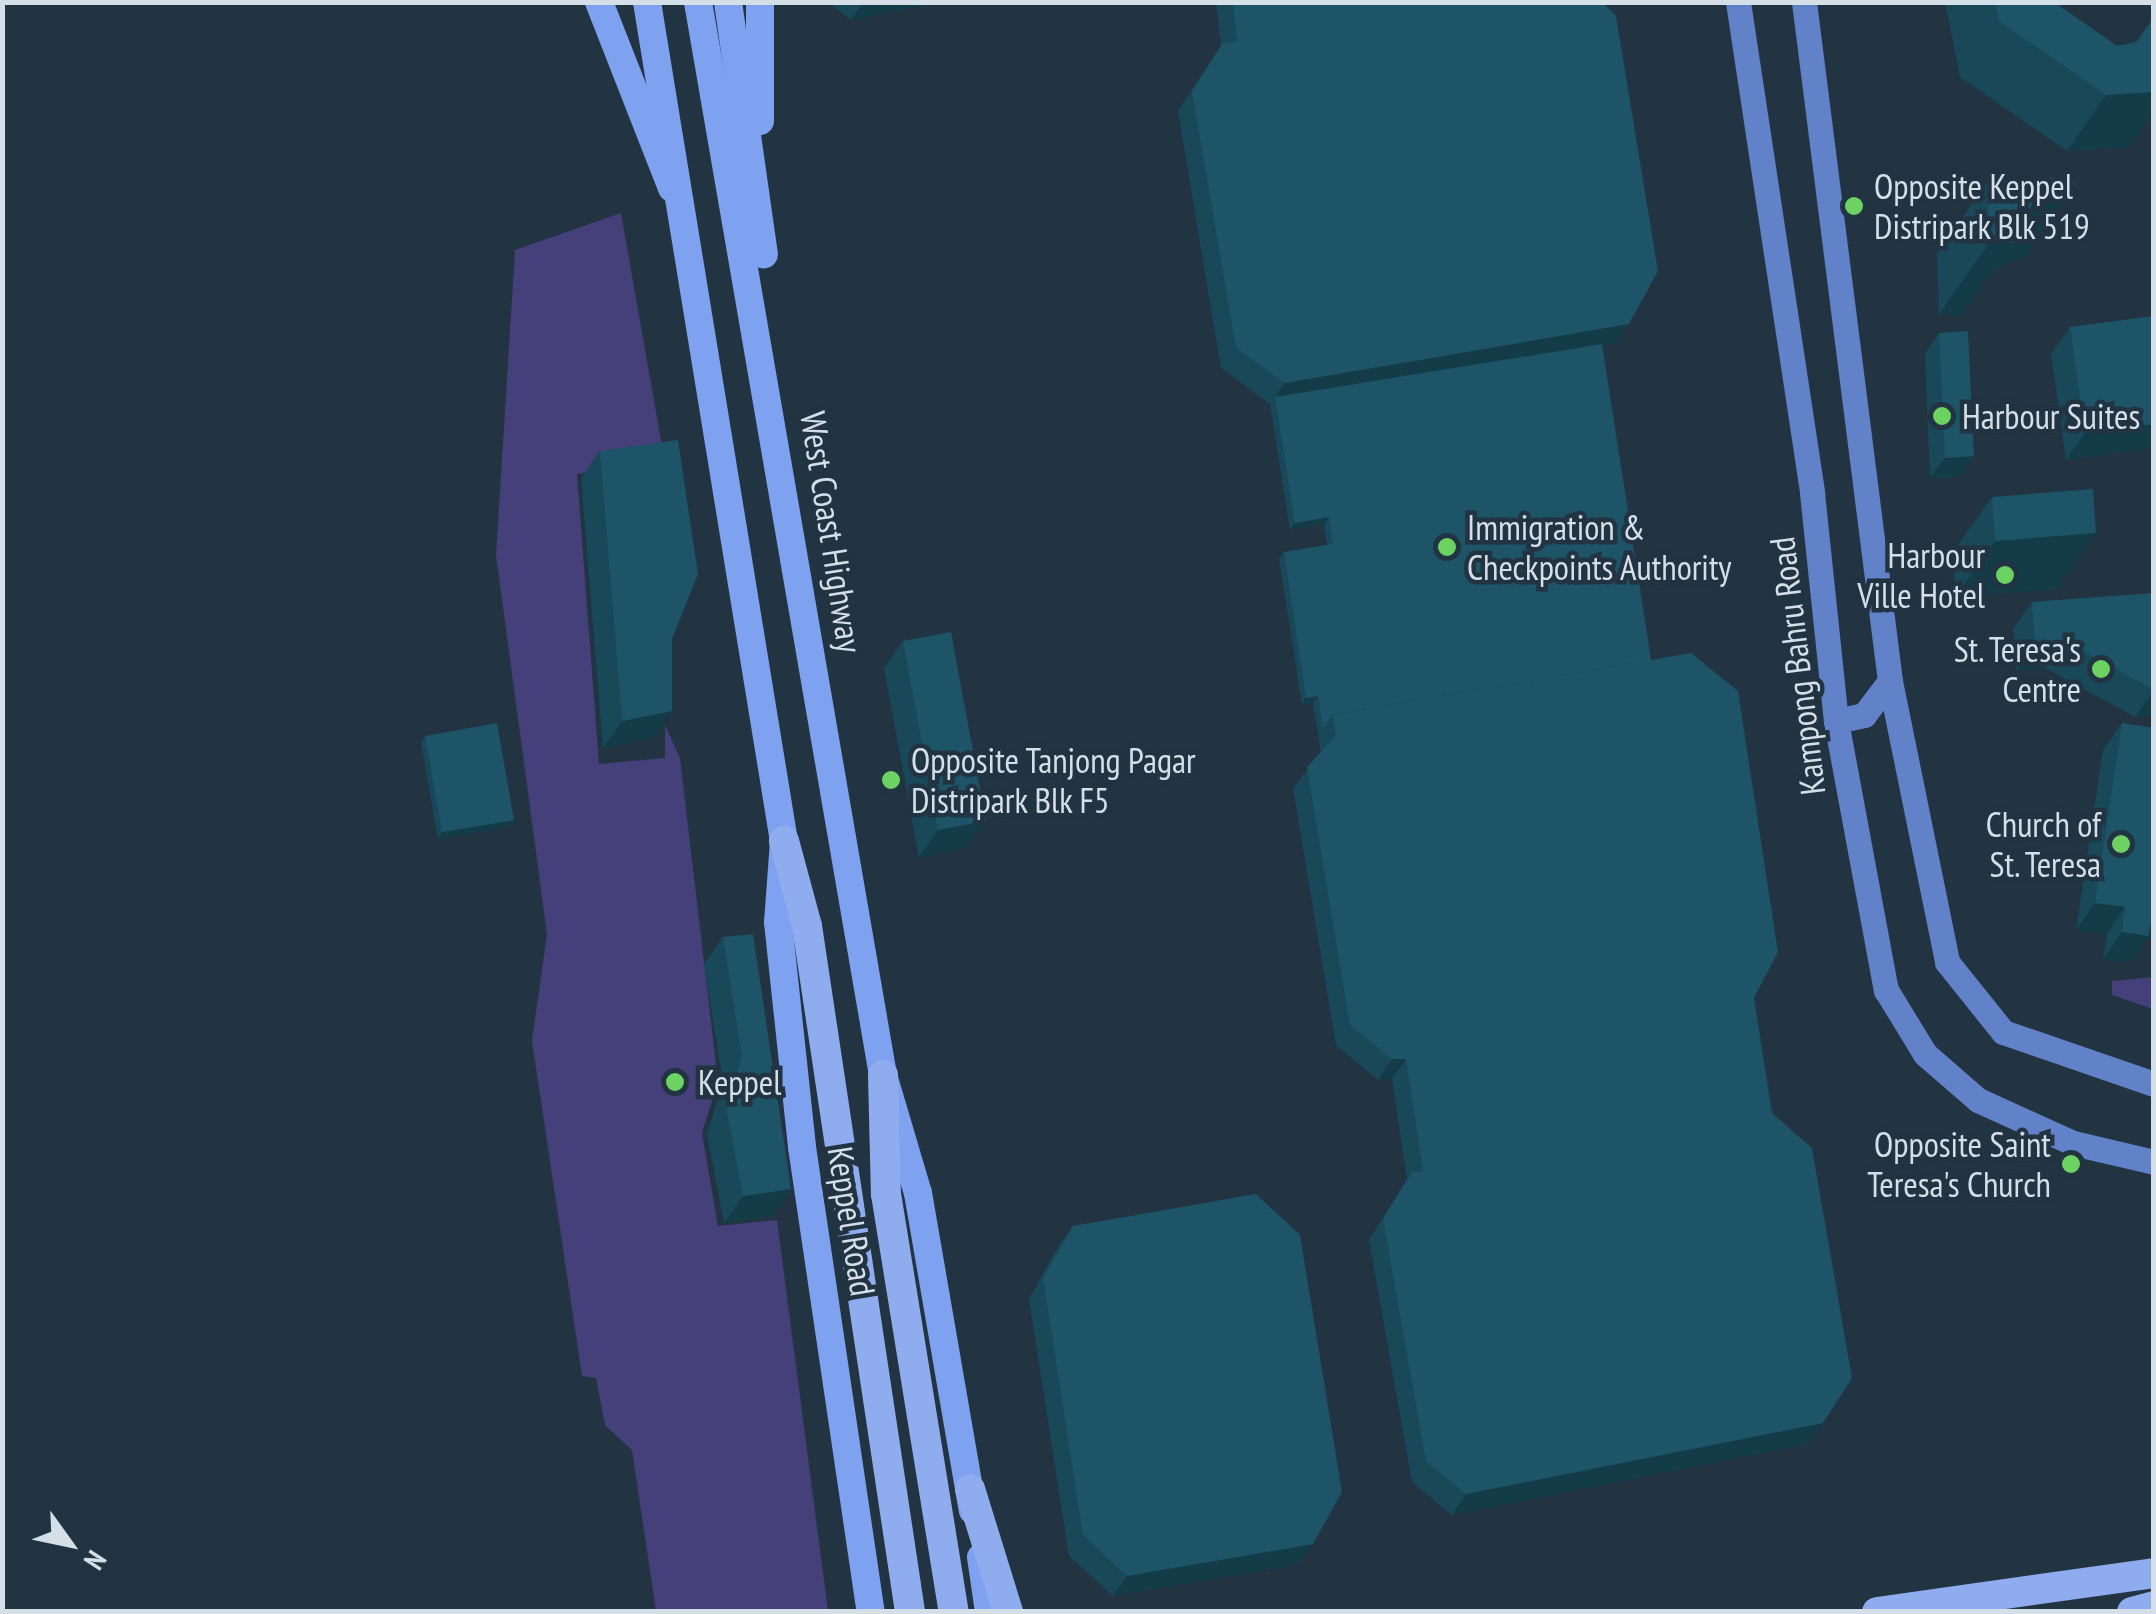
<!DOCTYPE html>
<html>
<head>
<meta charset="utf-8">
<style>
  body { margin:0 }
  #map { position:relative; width:2156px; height:1614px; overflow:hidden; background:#223342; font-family:"PT Sans Narrow",sans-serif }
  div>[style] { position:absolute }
  .green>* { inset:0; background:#454079 }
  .secondary>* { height:25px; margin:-12.5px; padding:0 12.5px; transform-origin:12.5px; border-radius:12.5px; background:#6181c8 }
  .trunk>* { height:28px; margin:-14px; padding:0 14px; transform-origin:14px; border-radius:14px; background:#7ea2f0 }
  .motorway>* { height:30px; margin:-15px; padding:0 15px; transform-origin:15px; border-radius:15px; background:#8fadee }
  .wall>* { inset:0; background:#194859 }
  .shaded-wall>* { inset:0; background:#143b48 }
  .building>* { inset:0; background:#1d5467 }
  .dots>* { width:28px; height:28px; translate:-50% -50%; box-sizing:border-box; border:5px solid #223342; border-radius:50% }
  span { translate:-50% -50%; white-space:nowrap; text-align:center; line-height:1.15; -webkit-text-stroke:9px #223342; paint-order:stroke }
  .poi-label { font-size:35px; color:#d4dfe8 }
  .left { translate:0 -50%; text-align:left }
  .right { translate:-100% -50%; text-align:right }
  .street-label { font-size:35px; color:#d4dfe8 }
  .frame { position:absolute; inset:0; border:5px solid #d4dfe8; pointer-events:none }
  .north { position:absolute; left:20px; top:1494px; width:100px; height:100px; -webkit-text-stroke:8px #223342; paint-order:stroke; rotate:123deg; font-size:28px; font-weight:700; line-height:40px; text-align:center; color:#d4dfe8 }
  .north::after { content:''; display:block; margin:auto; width:35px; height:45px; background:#d4dfe8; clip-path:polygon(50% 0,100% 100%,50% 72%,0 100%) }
</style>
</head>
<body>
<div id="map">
  <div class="green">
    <i style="clip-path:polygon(621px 213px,665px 463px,577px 474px,599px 764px,665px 758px,665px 725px,680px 758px,718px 1081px,702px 1133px,718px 1226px,777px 1220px,828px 1611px,656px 1611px,632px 1450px,605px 1425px,596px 1378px,582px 1376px,532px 1041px,547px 934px,496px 555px,515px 250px)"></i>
    <i style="clip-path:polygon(2153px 977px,2153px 1009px,2112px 995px,2112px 981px)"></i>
  </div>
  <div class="secondary">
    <i style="left:1738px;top:2px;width:497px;rotate:81.4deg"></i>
    <i style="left:1812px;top:493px;width:229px;rotate:84deg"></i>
    <i style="left:1836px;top:721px;width:274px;rotate:79.5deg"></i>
    <i style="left:1886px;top:990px;width:75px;rotate:58.6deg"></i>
    <i style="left:1925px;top:1054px;width:70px;rotate:41deg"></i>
    <i style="left:1978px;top:1100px;width:104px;rotate:24.4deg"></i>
    <i style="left:2073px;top:1143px;width:83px;rotate:13.2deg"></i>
    <i style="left:1804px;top:2px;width:684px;rotate:82.78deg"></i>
    <i style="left:1890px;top:681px;width:287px;rotate:78.5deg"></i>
    <i style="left:1947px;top:962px;width:90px;rotate:51.3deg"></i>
    <i style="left:2003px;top:1032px;width:160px;rotate:19deg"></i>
    <i style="left:1836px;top:721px;width:29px;rotate:-12deg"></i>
    <i style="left:1864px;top:715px;width:43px;rotate:-52.6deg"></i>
  </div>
  <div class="trunk">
    <i style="left:599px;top:2px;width:200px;rotate:68.6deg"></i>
    <i style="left:647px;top:2px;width:850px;rotate:80.73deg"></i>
    <i style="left:784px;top:841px;width:81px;rotate:94.2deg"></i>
    <i style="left:778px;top:922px;width:226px;rotate:83.9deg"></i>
    <i style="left:802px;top:1147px;width:470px;rotate:81.6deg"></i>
    <i style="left:698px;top:2px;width:1089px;rotate:80.22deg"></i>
    <i style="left:883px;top:1075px;width:123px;rotate:73.5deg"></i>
    <i style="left:918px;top:1193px;width:322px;rotate:80.2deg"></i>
    <i style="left:728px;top:2px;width:255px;rotate:81.9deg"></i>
    <i style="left:760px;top:121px;width:119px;rotate:-90deg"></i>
    <i style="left:981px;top:1557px;width:56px;rotate:81.7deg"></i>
  </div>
  <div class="motorway">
    <i style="left:784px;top:841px;width:88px;rotate:74.9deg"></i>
    <i style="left:807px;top:926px;width:694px;rotate:81.46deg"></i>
    <i style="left:883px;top:1075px;width:119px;rotate:88.6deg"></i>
    <i style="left:886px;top:1194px;width:423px;rotate:80.8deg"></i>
    <i style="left:970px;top:1489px;width:129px;rotate:72.8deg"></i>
    <i style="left:1877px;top:1612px;width:280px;rotate:-8deg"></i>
    <i style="left:2132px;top:1612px;width:23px;rotate:-15deg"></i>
  </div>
  <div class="wall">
    <i style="clip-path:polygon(828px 2px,942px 2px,851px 20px)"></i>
    <i style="clip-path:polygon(1216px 2px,1602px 2px,1615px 344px,1602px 346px,1651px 660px,1754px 998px,1823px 1423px,1808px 1444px,1452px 1515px,1412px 1482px,1369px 1240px,1407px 1179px,1392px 1079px,1378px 1080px,1336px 1045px,1293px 788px,1321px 752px,1313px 703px,1302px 705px,1279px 558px,1284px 552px,1327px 545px,1324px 524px,1290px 530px,1270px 404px,1221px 368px,1178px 111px,1221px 46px)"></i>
    <i style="clip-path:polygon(1945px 2px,2054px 2px,2117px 46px,2136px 42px,2154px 16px,2154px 111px,2129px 147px,2067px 151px,1960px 77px)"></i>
    <i style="clip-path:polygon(1987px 182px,2075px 185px,2024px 257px,1993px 270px,1961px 315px,1939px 314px,1937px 254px)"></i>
    <i style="clip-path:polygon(2154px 316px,2154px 448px,2066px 460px,2051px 354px,2070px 327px)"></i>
    <i style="clip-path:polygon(1939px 333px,1974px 456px,1960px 477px,1930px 478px,1925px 353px)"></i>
    <i style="clip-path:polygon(600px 451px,672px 639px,653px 738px,603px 748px,581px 478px)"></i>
    <i style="clip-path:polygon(1992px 497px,2057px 589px,1956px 596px,1953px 552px)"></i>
    <i style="clip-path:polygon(2154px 593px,2154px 715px,2135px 717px,2044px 667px,2016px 671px,2013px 629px,2032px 602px)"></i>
    <i style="clip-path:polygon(903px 641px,967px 848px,919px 857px,884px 668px)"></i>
    <i style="clip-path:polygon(2122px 723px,2154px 728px,2154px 939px,2147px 938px,2130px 963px,2103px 959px,2107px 934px,2076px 930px,2103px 750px)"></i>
    <i style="clip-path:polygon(425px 736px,514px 820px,509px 827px,438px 839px,421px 742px)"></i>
    <i style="clip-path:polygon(723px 937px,791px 1189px,772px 1216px,724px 1223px,707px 1134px,723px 1083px,704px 964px)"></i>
    <i style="clip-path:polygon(1073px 1226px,1313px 1544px,1299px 1564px,1113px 1596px,1069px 1556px,1029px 1299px,1058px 1247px)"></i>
  </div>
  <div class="shaded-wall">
    <i style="clip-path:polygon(863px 2px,942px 2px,851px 20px)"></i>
    <i style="clip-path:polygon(2154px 92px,2154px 111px,2129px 147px,2067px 151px,2106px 95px)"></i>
    <i style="clip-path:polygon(2075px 185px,2024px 257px,1993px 270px,1961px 315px,1939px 314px,1990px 242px,2033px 202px)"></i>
    <i style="clip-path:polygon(1629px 324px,1615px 344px,1276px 403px,1275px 397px,1285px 383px)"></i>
    <i style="clip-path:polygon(2154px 424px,2154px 448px,2066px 460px,2085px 433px)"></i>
    <i style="clip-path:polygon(1974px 456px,1960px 477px,1930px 478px,1945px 458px)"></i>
    <i style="clip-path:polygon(1329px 517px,1324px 524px,1290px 530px,1295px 523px)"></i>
    <i style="clip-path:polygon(2096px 533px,2057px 589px,1956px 596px,1995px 541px)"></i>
    <i style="clip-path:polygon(2063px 640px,2044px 667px,2016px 671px,2035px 644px)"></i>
    <i style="clip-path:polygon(2154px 690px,2154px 715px,2135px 717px)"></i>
    <i style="clip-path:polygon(1318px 696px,1313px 703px,1302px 705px,1306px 698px)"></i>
    <i style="clip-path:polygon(672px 711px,653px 738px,603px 748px,622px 721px)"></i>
    <i style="clip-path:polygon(514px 820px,509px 827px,438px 839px,442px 832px)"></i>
    <i style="clip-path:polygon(986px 821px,967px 848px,919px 857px,938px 830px)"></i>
    <i style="clip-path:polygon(2095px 903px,2125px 907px,2107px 934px,2076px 930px)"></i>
    <i style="clip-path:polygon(2154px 909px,2154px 939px,2147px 938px,2130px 963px,2103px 959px,2122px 932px)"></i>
    <i style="clip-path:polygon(1392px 1059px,1406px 1059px,1392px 1079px,1378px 1080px)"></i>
    <i style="clip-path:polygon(791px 1189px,772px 1216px,724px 1223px,743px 1196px)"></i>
    <i style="clip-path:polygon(1823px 1423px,1808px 1444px,1452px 1515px,1466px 1494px)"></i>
    <i style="clip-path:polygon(1313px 1544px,1299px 1564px,1113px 1596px,1127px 1576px)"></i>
  </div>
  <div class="building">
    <i style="clip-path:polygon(1233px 2px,1602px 2px,1616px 16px,1658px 271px,1629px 324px,1285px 383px,1236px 348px,1192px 91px,1222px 44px,1237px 41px)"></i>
    <i style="clip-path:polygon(1995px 2px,2054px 2px,2117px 46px,2137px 42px,2154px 18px,2154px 92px,2106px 95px,1999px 21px)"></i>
    <i style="clip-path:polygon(2074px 176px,2075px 185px,2033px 202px,2012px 243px,1990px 242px,1987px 182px)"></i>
    <i style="clip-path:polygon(2154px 316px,2154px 424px,2085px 433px,2070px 327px)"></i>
    <i style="clip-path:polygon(1968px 331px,1974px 456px,1945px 458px,1939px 333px)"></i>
    <i style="clip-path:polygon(1602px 344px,1651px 660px,1332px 715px,1323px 728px,1318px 696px,1306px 698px,1284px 552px,1333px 544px,1329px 517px,1295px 523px,1275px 397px)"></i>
    <i style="clip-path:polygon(678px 440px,698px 574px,672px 639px,672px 711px,622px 721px,600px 451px)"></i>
    <i style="clip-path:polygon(2093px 489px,2096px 533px,1995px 541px,1992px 497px)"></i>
    <i style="clip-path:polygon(2154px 593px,2154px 690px,2063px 640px,2035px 644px,2032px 602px)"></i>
    <i style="clip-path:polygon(951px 632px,986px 821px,938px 830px,903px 641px)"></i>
    <i style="clip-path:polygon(1691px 653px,1738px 691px,1778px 952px,1754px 998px,1771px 1112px,1812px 1148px,1852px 1378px,1823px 1423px,1466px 1494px,1426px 1461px,1383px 1219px,1412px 1172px,1423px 1171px,1406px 1059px,1392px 1059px,1350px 1025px,1307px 767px,1336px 735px,1332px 715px)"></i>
    <i style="clip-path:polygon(497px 723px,514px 820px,442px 832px,425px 736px)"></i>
    <i style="clip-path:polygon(2122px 723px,2154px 728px,2154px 909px,2148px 936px,2122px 932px,2125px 907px,2095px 903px)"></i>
    <i style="clip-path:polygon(753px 934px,791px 1189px,743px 1196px,726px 1107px,742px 1056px,723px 937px)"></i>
    <i style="clip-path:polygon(1256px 1194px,1300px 1235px,1342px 1492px,1313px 1544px,1127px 1576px,1083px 1535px,1043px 1278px,1073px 1226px)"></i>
  </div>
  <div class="dots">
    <i style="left:1854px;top:206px;background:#6cd362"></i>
    <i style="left:1942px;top:416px;background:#6cd362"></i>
    <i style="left:1447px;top:547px;background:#6cd362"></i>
    <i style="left:2005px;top:575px;background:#6cd362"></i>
    <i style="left:2101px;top:669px;background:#6cd362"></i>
    <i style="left:891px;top:780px;background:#6cd362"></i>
    <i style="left:2121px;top:844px;background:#6cd362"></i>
    <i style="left:675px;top:1082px;background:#6cd362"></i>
    <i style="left:2071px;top:1164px;background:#6cd362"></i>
  </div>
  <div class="poi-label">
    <span class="left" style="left:1874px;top:206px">Opposite Keppel<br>Distripark Blk 519</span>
    <span class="left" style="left:1962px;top:416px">Harbour Suites</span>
    <span class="left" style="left:1467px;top:547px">Immigration &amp;<br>Checkpoints Authority</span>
    <span class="right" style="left:1985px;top:575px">Harbour<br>Ville Hotel</span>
    <span class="right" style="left:2081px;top:669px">St. Teresa's<br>Centre</span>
    <span class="left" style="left:911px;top:780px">Opposite Tanjong Pagar<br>Distripark Blk F5</span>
    <span class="right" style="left:2101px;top:844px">Church of<br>St. Teresa</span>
    <span class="left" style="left:698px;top:1082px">Keppel</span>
    <span class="right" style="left:2051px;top:1164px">Opposite Saint<br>Teresa's Church</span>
  </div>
  <div class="street-label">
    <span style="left:832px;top:532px;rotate:81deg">West Coast Highway</span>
    <span style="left:1797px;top:666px;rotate:-97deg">Kampong Bahru Road</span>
    <span style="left:852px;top:1221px;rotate:81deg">Keppel Road</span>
  </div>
  <div class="frame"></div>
  <div class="north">N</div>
</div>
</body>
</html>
